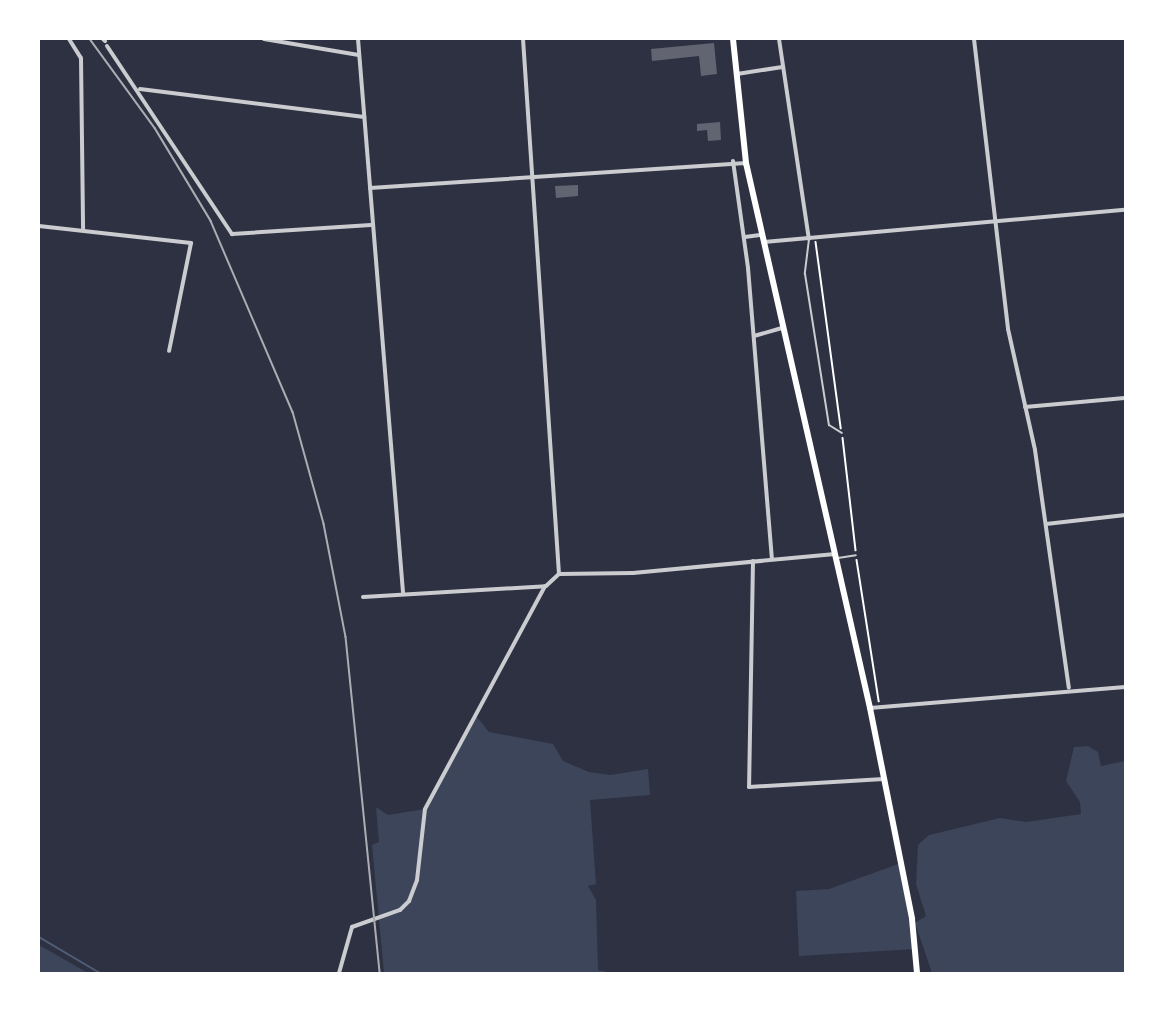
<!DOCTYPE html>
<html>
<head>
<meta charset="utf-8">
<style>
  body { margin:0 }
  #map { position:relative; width:1164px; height:1012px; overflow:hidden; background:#2d3142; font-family:"DM Sans",sans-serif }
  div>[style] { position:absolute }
  .green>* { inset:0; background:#3c4559 }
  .stream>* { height:1.5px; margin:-0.75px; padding:0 0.75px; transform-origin:0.75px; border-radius:0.75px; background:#4f5d75 }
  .building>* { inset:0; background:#626471 }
  .path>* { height:1.5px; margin:-0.75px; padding:0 0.75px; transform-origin:0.75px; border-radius:0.75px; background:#fff }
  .service>* { height:2px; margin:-1px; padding:0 1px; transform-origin:1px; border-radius:1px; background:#caccd0 }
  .minor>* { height:4px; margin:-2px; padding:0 2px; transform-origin:2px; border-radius:2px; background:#caccd0 }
  .primary>* { height:6px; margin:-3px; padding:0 3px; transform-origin:3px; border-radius:3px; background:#fff }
  .rail>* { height:1.5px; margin:-0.75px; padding:0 0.75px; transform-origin:0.75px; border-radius:0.75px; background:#abadb3 }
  span { translate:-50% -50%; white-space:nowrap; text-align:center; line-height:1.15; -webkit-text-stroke:4.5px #fff; paint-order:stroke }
  .frame { position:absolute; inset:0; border:40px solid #fff; pointer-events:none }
</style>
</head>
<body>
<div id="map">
  <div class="green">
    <i style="clip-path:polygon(476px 716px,489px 732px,553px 744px,563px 761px,589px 772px,610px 775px,648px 769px,650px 795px,590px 800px,596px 884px,588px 886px,596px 900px,598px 970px,612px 973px,384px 973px,372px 845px,379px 842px,376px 807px,388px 815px,425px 809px)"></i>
    <i style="clip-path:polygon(1088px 746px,1098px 752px,1101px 766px,1125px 761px,1125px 973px,932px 973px,915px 923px,926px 916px,916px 884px,918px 845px,929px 835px,1000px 818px,1026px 822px,1081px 814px,1080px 802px,1066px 781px,1074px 747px)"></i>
    <i style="clip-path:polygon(901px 863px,915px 949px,799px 956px,796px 891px,829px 889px)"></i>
    <i style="clip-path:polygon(39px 945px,88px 973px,39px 973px)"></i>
  </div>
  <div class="stream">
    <i style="left:39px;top:937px;width:71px;rotate:30.5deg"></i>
  </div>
  <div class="building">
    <i style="clip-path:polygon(714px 43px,717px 74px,701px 76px,699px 56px,652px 61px,651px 49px)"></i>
    <i style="clip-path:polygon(720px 122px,721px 140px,708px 141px,707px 130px,697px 131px,697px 124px)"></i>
    <i style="clip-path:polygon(578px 185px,578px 196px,556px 198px,555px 186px)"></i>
  </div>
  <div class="path">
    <i style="left:816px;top:242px;width:188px;rotate:82.3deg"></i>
    <i style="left:843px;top:438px;width:113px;rotate:83.4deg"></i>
    <i style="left:857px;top:560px;width:143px;rotate:81.1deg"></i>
  </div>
  <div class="service">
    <i style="left:809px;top:239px;width:35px;rotate:97deg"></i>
    <i style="left:805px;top:274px;width:153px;rotate:81deg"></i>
    <i style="left:829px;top:425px;width:15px;rotate:32deg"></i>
    <i style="left:838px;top:558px;width:18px;rotate:-9deg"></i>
  </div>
  <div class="minor">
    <i style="left:69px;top:39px;width:22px;rotate:58deg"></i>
    <i style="left:81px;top:58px;width:171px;rotate:89.3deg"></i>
    <i style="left:103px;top:39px;width:3px;rotate:45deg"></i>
    <i style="left:264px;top:39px;width:96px;rotate:9.6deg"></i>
    <i style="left:358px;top:39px;width:555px;rotate:85.35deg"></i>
    <i style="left:523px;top:39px;width:536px;rotate:86.15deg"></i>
    <i style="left:779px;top:39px;width:202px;rotate:81.5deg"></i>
    <i style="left:974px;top:39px;width:292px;rotate:83.3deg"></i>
    <i style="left:1008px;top:329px;width:124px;rotate:77.4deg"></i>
    <i style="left:1035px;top:450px;width:240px;rotate:81.9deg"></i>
    <i style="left:107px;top:46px;width:226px;rotate:56.4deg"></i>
    <i style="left:232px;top:234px;width:139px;rotate:-3.7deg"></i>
    <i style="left:737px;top:74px;width:46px;rotate:-8.8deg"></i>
    <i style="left:140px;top:89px;width:226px;rotate:7.1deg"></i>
    <i style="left:733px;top:161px;width:108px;rotate:82deg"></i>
    <i style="left:748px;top:268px;width:292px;rotate:85.3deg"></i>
    <i style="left:370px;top:188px;width:377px;rotate:-3.8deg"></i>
    <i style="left:39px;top:226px;width:153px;rotate:6.4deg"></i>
    <i style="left:191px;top:243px;width:110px;rotate:101.5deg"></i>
    <i style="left:745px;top:237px;width:15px;rotate:-8deg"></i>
    <i style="left:764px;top:242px;width:362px;rotate:-5.1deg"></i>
    <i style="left:754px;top:336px;width:29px;rotate:-16deg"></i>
    <i style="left:1025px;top:407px;width:100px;rotate:-5.1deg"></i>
    <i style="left:1046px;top:524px;width:80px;rotate:-6.5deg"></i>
    <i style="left:753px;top:561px;width:226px;rotate:91deg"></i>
    <i style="left:749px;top:787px;width:135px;rotate:-3.4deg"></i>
    <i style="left:363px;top:597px;width:183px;rotate:-3.4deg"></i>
    <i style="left:546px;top:586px;width:18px;rotate:-43deg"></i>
    <i style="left:559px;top:574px;width:74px;rotate:-0.8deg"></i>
    <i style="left:633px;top:573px;width:203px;rotate:-5.4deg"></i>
    <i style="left:870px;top:708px;width:256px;rotate:-4.7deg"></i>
    <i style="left:339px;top:973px;width:48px;rotate:-74.2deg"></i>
    <i style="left:352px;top:927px;width:51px;rotate:-19.5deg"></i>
    <i style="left:400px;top:910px;width:13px;rotate:-45deg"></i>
    <i style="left:409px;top:901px;width:22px;rotate:-69deg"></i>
    <i style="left:417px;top:880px;width:71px;rotate:-83.6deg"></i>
    <i style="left:425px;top:809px;width:253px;rotate:-61.7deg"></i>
  </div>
  <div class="primary">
    <i style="left:733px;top:39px;width:125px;rotate:84deg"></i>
    <i style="left:746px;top:163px;width:559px;rotate:77.18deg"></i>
    <i style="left:870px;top:708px;width:215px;rotate:78.7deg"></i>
    <i style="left:912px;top:919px;width:54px;rotate:84.7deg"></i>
  </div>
  <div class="rail">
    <i style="left:90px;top:39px;width:110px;rotate:53.9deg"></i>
    <i style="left:155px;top:128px;width:109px;rotate:58.9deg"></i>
    <i style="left:211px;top:221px;width:208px;rotate:66.8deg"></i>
    <i style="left:293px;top:412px;width:116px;rotate:74.5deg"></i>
    <i style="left:324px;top:524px;width:115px;rotate:79deg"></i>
    <i style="left:346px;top:637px;width:338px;rotate:84.2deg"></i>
  </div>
  <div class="frame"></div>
</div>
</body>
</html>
